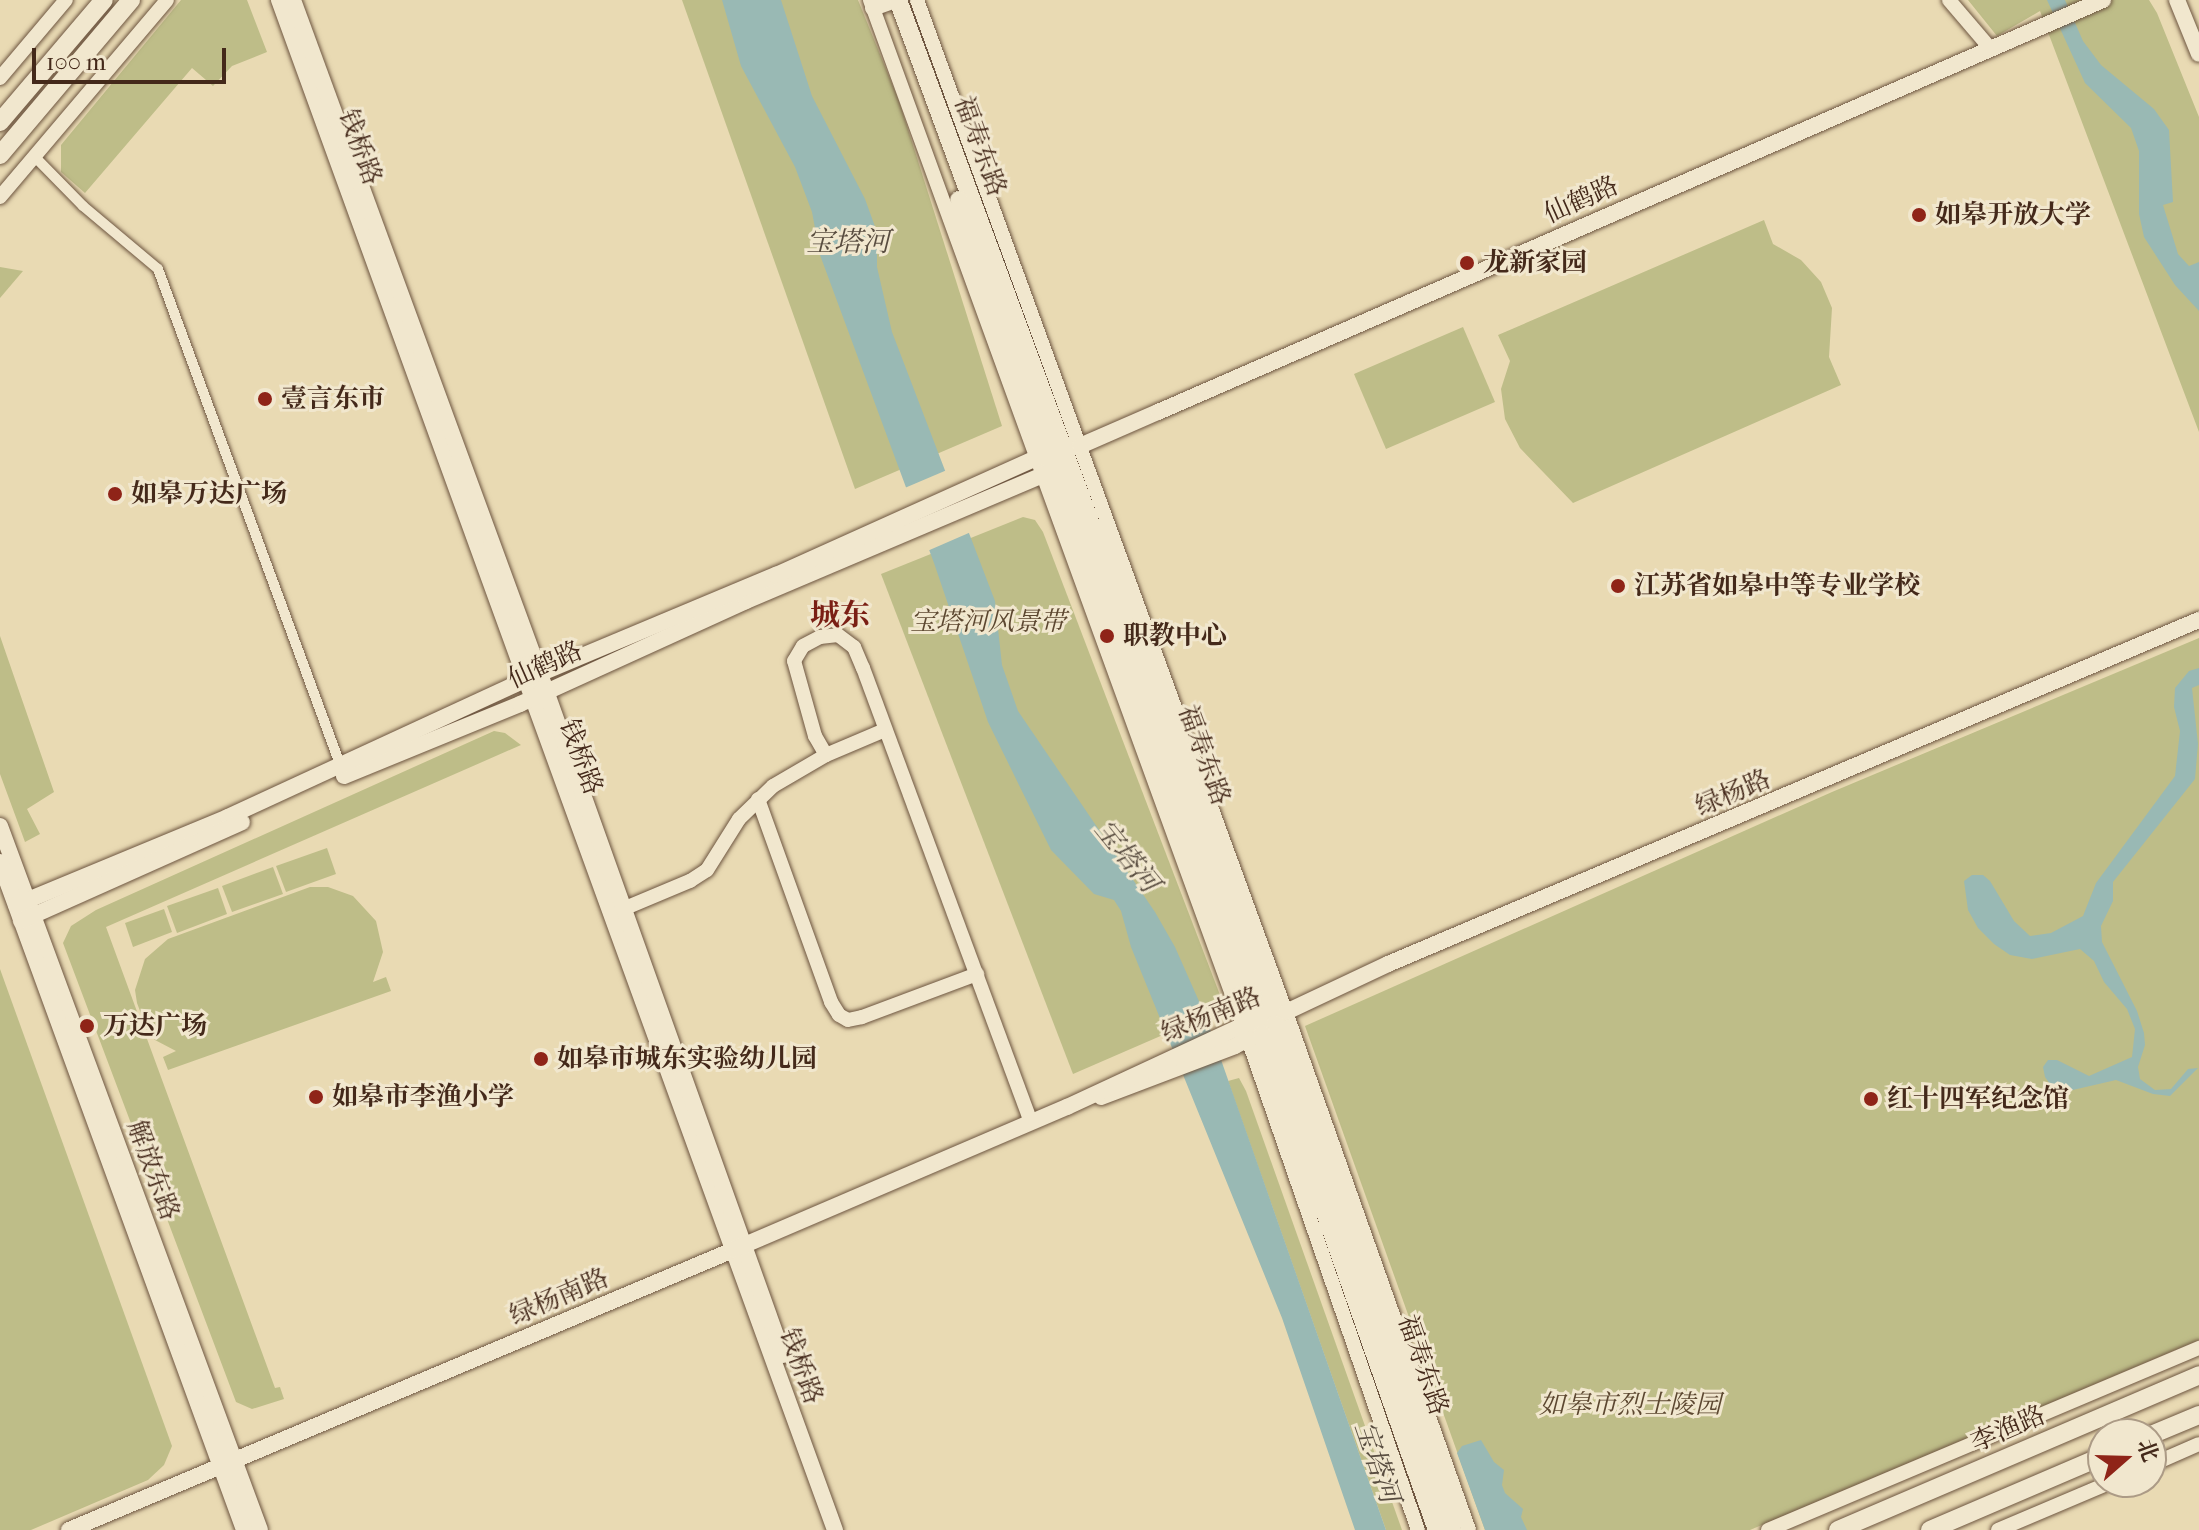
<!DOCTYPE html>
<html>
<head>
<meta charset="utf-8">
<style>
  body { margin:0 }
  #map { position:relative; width:2199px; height:1530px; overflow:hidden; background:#e9dab3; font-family:"IM FELL French Canon","Noto Serif SC",serif }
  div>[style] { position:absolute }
  .green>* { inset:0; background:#bebd88 }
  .water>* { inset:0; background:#99b9b4 }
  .pier>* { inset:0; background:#e9dab3 }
  .roads { filter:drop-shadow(0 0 2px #6d5540) drop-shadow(0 0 2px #6d5540) }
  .pedestrian>* { height:10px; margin:-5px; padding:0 5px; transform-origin:5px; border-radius:5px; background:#f1e7ce }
  .minor>* { height:14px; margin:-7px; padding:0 7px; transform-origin:7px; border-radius:7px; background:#f1e7ce }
  .tertiary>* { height:16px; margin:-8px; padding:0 8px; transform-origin:8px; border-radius:8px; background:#f1e7ce }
  .secondary>* { height:18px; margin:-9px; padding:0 9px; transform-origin:9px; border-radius:9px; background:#f1e7ce }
  .dots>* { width:22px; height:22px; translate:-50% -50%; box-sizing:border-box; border:4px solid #f1e7ce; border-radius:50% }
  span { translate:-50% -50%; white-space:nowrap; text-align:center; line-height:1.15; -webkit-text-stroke:6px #f1e7ce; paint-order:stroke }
  .street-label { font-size:26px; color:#44291a }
  .poi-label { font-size:26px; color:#44291a; font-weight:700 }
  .left { translate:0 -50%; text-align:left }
  .park-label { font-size:26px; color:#5c4730; font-style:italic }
  .water-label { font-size:28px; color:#594d40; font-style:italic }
  .quarter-label { font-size:30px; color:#7a1f14; font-weight:700 }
  .north { position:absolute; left:2087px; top:1418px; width:80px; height:80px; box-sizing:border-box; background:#f1e7ce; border:2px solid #ac9b86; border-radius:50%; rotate:70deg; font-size:22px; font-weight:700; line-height:32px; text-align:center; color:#44291a }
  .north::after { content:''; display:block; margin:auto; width:28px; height:36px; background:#8f2418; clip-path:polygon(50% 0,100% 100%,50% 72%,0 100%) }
  .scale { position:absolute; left:32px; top:48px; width:194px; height:36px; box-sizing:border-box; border:4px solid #44291a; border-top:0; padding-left:10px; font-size:24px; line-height:28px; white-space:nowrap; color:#44291a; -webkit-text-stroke:6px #f1e7ce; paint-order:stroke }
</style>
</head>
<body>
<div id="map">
  <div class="green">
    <i style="clip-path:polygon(181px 0,247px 0,267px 52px,232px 66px,213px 86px,192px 68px,85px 193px,61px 172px,61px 145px)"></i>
    <i style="clip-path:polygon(682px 0,858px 0,899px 101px,1002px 426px,855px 489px)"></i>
    <i style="clip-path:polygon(1968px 0,2149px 0,2157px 13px,2199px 117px,2199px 432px,2040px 11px,1997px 36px)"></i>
    <i style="clip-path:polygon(1764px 220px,1773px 244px,1801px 260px,1821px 282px,1832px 308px,1829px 357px,1841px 385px,1573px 503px,1520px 448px,1505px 419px,1501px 389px,1510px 361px,1498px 335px)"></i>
    <i style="clip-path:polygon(0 267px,23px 271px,0 298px)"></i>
    <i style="clip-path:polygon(1463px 327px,1495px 402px,1386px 449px,1354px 374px)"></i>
    <i style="clip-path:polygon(1023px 517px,1035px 520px,1043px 532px,1225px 1008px,1073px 1074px,881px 574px)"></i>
    <i style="clip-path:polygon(0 636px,54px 792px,27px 809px,40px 834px,25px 842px,0 774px)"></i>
    <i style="clip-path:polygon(2199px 638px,2199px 1340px,1750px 1530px,1485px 1530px,1305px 1026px,1832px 792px)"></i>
    <i style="clip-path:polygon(494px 731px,505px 733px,521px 745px,106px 927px,275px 1388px,280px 1387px,284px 1399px,252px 1409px,236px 1402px,63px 943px,71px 926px,96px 910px)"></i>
    <i style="clip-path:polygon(327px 848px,336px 874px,286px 892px,276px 866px)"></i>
    <i style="clip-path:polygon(273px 867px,283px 894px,232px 912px,222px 886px)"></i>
    <i style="clip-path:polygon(310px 887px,328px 887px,353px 896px,376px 921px,383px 952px,373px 982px,386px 977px,391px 991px,168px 1070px,163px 1057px,176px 1051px,155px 1040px,148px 1032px,137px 1003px,135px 990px,145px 959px,168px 939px)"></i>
    <i style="clip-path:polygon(218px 888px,227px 914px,177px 933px,167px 906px)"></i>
    <i style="clip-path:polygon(164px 909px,172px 932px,133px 947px,125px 923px)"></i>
    <i style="clip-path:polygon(0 969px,172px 1446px,164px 1465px,148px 1480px,31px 1530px,0 1530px)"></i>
    <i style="clip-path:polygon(1239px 1078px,1246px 1091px,1402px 1530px,1386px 1530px,1228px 1081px)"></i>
  </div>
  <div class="water">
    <i style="clip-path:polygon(722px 0,781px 0,812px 96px,865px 199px,877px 232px,877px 267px,892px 332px,995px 601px,1002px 665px,1018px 711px,1155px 912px,1175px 947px,1206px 1017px,1386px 1530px,1355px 1530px,1282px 1318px,1131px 947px,1121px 911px,1114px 900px,1094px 894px,1051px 850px,988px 722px,934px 563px,820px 255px,812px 212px,795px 167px,741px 66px)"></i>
    <i style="clip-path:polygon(2047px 0,2065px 0,2083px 41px,2101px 65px,2154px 109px,2169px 130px,2173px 202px,2163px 205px,2178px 254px,2189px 266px,2199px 262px,2199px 311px,2175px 285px,2144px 237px,2139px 214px,2139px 151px,2131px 128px,2085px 83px)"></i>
    <i style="clip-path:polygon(2199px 668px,2199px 685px,2192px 688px,2198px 744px,2195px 779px,2113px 882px,2113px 901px,2101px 926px,2102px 942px,2137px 1011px,2144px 1033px,2145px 1045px,2138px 1067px,2140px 1079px,2155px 1090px,2171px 1089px,2188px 1069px,2198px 1068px,2170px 1096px,2153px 1094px,2116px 1080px,2064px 1092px,2052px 1087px,2045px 1077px,2043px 1067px,2048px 1060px,2057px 1060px,2089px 1076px,2132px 1057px,2135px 1029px,2127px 1009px,2104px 982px,2094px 961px,2080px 949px,2032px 959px,2010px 955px,1994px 944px,1978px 928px,1968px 910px,1964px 881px,1972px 875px,1983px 875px,1990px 881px,2014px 921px,2030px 936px,2051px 933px,2083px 916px,2096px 883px,2175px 776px,2180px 731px,2174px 707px,2175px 688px,2189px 671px)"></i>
    <i style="clip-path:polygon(1481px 1440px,1494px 1462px,1504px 1470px,1502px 1485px,1505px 1493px,1523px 1509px,1521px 1517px,1527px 1530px,1485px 1530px,1457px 1453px,1462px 1446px)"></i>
  </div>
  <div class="pier">
    <i style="clip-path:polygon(947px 470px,971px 532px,925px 552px,900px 490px)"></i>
  </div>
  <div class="roads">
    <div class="pedestrian">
      <i style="left:35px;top:157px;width:69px;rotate:45.6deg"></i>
      <i style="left:83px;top:206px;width:98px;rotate:40deg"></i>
      <i style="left:158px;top:269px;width:531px;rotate:69.82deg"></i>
    </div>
    <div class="minor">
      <i style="left:870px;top:0;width:1091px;rotate:70deg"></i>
      <i style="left:1243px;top:1025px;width:534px;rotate:70.89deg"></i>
      <i style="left:917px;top:0;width:1077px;rotate:69.97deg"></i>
      <i style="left:1286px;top:1012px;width:549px;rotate:70.54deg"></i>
      <i style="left:1949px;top:0;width:63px;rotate:49.5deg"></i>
      <i style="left:0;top:78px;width:102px;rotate:-49.8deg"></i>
      <i style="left:0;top:197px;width:258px;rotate:-49.7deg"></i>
      <i style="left:826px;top:755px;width:22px;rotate:-120deg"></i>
      <i style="left:815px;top:736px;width:78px;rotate:-105.6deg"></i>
      <i style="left:794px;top:661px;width:17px;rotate:-59deg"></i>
      <i style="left:803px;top:646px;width:19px;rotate:-28deg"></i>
      <i style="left:820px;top:637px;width:18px;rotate:-6deg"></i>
      <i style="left:838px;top:635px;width:20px;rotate:37deg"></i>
      <i style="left:854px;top:647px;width:23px;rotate:67deg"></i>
      <i style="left:863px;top:668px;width:484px;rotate:69.7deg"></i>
      <i style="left:758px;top:799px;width:216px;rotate:70.2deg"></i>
      <i style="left:831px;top:1002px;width:15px;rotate:58deg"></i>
      <i style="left:839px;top:1015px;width:10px;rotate:29deg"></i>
      <i style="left:848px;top:1020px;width:14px;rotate:-12deg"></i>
      <i style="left:862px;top:1017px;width:123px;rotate:-20.5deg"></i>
      <i style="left:623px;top:909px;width:73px;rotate:-22.7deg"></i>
      <i style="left:690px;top:881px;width:20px;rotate:-33deg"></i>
      <i style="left:707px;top:870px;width:60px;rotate:-57.9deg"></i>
      <i style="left:739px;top:819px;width:47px;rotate:-44.1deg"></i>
      <i style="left:773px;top:786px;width:61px;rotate:-30.3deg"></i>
      <i style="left:826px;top:755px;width:64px;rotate:-23deg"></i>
      <i style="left:2151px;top:1465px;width:52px;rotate:-23.6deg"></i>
      <i style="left:1768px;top:1530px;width:468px;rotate:-22.9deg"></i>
      <i style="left:1998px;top:1530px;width:123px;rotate:-23deg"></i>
    </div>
    <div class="tertiary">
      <i style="left:279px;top:0;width:1628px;rotate:70.03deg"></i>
      <i style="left:293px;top:0;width:718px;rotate:69.87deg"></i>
      <i style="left:540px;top:674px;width:723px;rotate:70.36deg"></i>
      <i style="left:2177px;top:0;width:58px;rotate:67.8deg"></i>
      <i style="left:873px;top:8px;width:23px;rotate:-20deg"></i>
      <i style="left:344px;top:776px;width:190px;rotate:-22.2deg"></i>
      <i style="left:520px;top:704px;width:248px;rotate:-24.5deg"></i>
      <i style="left:746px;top:601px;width:350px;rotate:-23deg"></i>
      <i style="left:0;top:826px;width:750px;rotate:69.73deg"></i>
      <i style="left:0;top:862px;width:711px;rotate:69.93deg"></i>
      <i style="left:16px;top:905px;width:230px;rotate:-22.5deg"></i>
      <i style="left:228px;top:817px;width:329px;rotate:-24.8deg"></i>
      <i style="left:527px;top:679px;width:270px;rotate:-22.7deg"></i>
      <i style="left:776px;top:575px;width:285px;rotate:-24.2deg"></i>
      <i style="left:1036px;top:458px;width:30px;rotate:-23deg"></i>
      <i style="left:1064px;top:446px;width:16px"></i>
      <i style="left:1080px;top:446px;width:85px;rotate:-23.6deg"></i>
      <i style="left:1158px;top:412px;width:1031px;rotate:-23.56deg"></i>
      <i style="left:21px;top:921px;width:242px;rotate:-24.1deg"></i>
      <i style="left:1101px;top:1097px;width:143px;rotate:-20.8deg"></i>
      <i style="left:1235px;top:1046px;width:41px;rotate:-27.8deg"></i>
      <i style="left:69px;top:1530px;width:721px;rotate:-22.86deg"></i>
      <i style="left:733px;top:1250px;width:363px;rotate:-23.2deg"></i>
      <i style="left:1067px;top:1107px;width:209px;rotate:-24.9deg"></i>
      <i style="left:1257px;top:1019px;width:30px;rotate:-14deg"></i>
      <i style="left:1286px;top:1012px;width:113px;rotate:-25.2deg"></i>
      <i style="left:1388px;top:964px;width:881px;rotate:-22.99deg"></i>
    </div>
    <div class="secondary">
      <i style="left:898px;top:0;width:1091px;rotate:69.79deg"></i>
      <i style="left:1275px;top:1024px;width:536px;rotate:70.62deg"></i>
      <i style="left:0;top:122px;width:160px;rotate:-49.6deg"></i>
      <i style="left:0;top:155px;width:203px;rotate:-49.8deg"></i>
      <i style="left:959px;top:200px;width:887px;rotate:70.03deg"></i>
      <i style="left:1262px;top:1034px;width:526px;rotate:70.57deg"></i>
      <i style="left:2151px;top:1435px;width:52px;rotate:-22.6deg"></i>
      <i style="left:1838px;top:1530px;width:393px;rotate:-23.2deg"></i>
      <i style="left:1930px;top:1530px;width:188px;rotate:-23.2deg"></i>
    </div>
  </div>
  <div class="dots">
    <i style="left:1919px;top:215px;background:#8f2418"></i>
    <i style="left:1467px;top:263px;background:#8f2418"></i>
    <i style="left:265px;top:399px;background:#8f2418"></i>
    <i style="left:115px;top:494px;background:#8f2418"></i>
    <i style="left:1618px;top:586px;background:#8f2418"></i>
    <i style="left:1107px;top:636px;background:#8f2418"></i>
    <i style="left:87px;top:1026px;background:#8f2418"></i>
    <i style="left:541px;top:1059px;background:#8f2418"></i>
    <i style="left:316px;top:1097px;background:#8f2418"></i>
    <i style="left:1871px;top:1099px;background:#8f2418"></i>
  </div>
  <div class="street-label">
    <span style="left:980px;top:146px;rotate:70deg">福寿东路</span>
    <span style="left:360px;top:147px;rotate:70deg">钱桥路</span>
    <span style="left:1581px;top:200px;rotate:-24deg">仙鹤路</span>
    <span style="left:545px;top:665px;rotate:-24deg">仙鹤路</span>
    <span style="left:1204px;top:755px;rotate:70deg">福寿东路</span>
    <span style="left:581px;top:757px;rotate:70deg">钱桥路</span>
    <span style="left:1733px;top:793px;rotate:-23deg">绿杨路</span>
    <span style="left:1211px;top:1015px;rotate:-22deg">绿杨南路</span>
    <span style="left:153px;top:1170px;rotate:70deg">解放东路</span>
    <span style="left:559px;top:1297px;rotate:-23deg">绿杨南路</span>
    <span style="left:1423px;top:1365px;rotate:71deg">福寿东路</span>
    <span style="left:801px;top:1366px;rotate:70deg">钱桥路</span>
    <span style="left:2008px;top:1429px;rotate:-23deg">李渔路</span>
  </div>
  <div class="poi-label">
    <span class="left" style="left:1935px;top:215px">如皋开放大学</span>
    <span class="left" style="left:1483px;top:263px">龙新家园</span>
    <span class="left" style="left:281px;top:399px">壹言东市</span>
    <span class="left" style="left:131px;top:494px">如皋万达广场</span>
    <span class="left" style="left:1634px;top:586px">江苏省如皋中等专业学校</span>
    <span class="left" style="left:1123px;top:636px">职教中心</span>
    <span class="left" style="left:103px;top:1026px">万达广场</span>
    <span class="left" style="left:557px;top:1059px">如皋市城东实验幼儿园</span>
    <span class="left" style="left:332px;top:1097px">如皋市李渔小学</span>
    <span class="left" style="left:1887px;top:1099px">红十四军纪念馆</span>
  </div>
  <div class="park-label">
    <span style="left:988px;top:622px">宝塔河风景带</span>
    <span style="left:1630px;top:1405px">如皋市烈士陵园</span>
  </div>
  <div class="water-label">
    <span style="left:848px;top:242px">宝塔河</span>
    <span style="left:1127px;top:856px;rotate:51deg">宝塔河</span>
    <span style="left:1377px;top:1462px;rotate:71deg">宝塔河</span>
  </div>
  <div class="quarter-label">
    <span style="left:840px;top:616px">城东</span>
  </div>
  <div class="north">北</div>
  <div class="scale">100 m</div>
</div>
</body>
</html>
